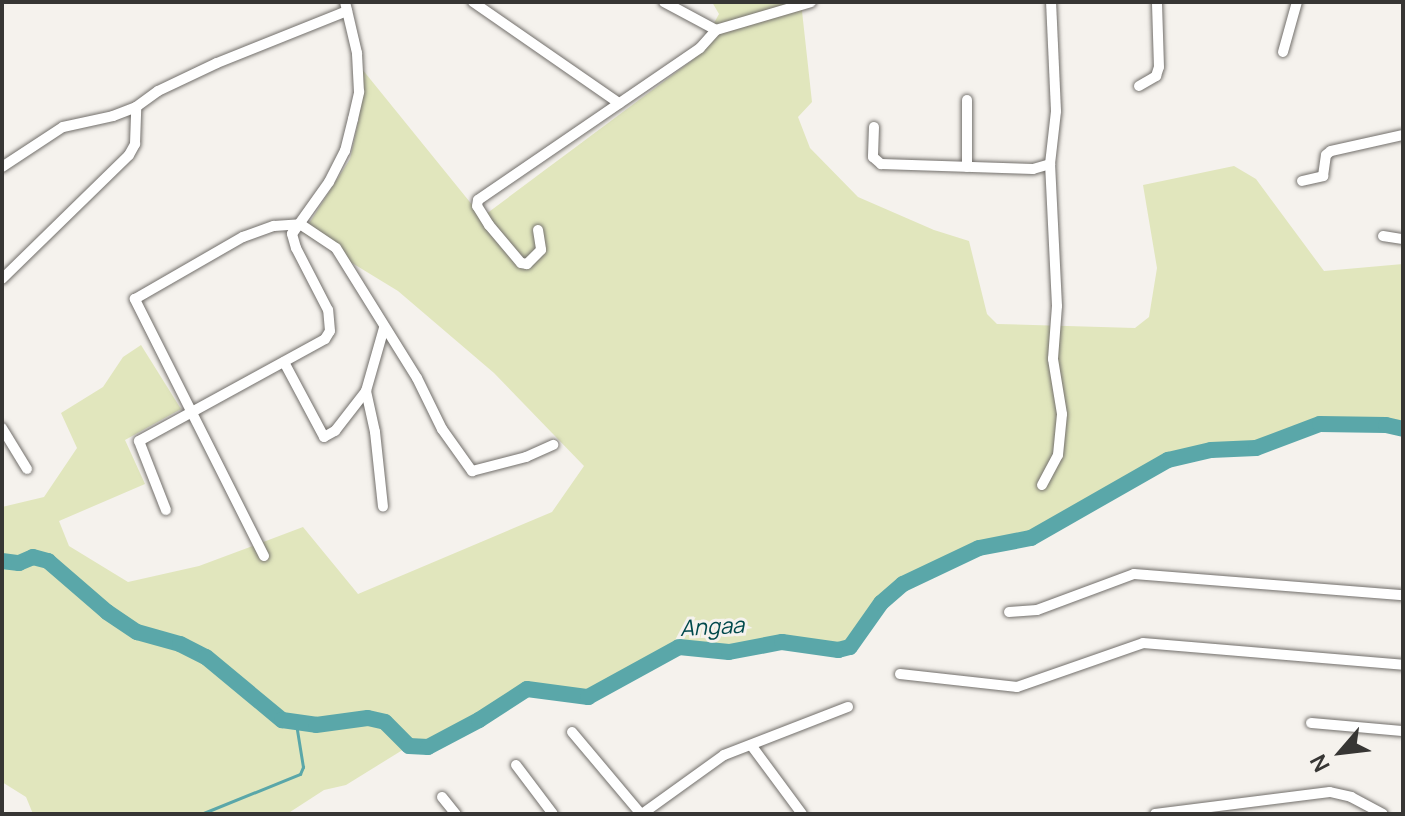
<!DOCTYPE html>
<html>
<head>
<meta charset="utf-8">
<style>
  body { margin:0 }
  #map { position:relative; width:1405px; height:816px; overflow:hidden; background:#f5f2ed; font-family:Manrope,sans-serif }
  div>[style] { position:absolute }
  .green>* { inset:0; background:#e1e6bd }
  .stream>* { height:3px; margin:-1.5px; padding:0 1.5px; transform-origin:1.5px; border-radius:1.5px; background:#5aa7a9 }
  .river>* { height:16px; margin:-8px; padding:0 8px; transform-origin:8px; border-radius:8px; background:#5aa7a9 }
  .roads { filter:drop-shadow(0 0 2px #726f6b) drop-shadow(0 0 2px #726f6b) }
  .street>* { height:10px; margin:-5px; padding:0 5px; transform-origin:5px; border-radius:5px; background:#fff }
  span { translate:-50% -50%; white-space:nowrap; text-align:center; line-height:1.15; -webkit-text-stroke:6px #f5f2ed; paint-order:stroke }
  .water-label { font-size:22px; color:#00494c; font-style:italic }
  .frame { position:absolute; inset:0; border:4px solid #373634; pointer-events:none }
  .north { position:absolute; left:1301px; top:712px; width:80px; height:80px; -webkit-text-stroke:6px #f5f2ed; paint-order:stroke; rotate:242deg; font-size:22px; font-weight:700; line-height:32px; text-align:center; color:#373634 }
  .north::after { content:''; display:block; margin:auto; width:28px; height:36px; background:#373634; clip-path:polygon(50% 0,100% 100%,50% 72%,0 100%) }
</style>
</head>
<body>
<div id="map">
  <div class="green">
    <i style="clip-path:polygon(712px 2px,801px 2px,812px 102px,798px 117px,810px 148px,858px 197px,934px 230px,969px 241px,987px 314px,997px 324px,1135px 328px,1149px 317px,1157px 268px,1143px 185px,1234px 166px,1256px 179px,1324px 271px,1403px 264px,1403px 429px,1385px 425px,1320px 424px,1256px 448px,1211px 450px,1168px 460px,1031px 538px,979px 548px,903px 584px,881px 603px,850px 647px,838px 650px,782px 642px,729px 652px,688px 645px,667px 653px,588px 697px,527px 689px,479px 720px,428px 747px,409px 746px,346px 785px,324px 790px,287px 814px,33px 814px,26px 797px,2px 782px,2px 507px,44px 497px,77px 448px,61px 413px,103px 387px,123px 357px,141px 345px,181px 409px,125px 440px,145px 484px,59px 521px,69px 546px,128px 582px,199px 566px,303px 527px,358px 594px,552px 512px,584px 466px,494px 373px,398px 291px,303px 233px,350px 159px,359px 118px,362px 69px,482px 217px,694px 59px,719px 14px)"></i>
  </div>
  <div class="stream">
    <i style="left:201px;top:814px;width:107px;rotate:-22deg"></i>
    <i style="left:300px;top:774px;width:8px;rotate:-67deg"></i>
    <i style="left:303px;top:767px;width:44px;rotate:-99.2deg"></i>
  </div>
  <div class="river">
    <i style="left:2px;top:561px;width:17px;rotate:7deg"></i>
    <i style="left:19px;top:563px;width:15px;rotate:-23deg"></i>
    <i style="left:33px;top:557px;width:16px;rotate:15deg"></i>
    <i style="left:48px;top:561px;width:78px;rotate:40.8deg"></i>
    <i style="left:107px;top:612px;width:36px;rotate:34deg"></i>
    <i style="left:137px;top:632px;width:45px;rotate:15.6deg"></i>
    <i style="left:180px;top:644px;width:29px;rotate:27deg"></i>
    <i style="left:206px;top:657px;width:99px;rotate:39.7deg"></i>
    <i style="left:282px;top:720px;width:34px;rotate:8deg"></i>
    <i style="left:316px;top:725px;width:52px;rotate:-7.7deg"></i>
    <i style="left:368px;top:718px;width:17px;rotate:13deg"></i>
    <i style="left:385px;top:722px;width:34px;rotate:45deg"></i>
    <i style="left:409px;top:746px;width:19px;rotate:3deg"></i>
    <i style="left:428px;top:747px;width:58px;rotate:-27.9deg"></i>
    <i style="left:479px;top:720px;width:57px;rotate:-32.9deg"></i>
    <i style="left:527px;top:689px;width:62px;rotate:7.5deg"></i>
    <i style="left:588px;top:697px;width:104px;rotate:-28.8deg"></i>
    <i style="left:679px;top:647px;width:50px;rotate:5.7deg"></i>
    <i style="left:729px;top:652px;width:54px;rotate:-10.7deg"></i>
    <i style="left:782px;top:642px;width:57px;rotate:8.1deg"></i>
    <i style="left:838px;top:650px;width:12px;rotate:-14deg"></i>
    <i style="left:850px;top:647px;width:54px;rotate:-54.8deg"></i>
    <i style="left:881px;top:603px;width:29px;rotate:-41deg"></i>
    <i style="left:903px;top:584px;width:84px;rotate:-25.3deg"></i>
    <i style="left:979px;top:548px;width:53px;rotate:-10.9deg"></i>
    <i style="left:1031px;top:538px;width:158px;rotate:-29.7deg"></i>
    <i style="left:1168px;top:460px;width:44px;rotate:-13.1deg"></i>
    <i style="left:1211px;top:450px;width:45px;rotate:-2.5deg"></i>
    <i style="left:1256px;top:448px;width:68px;rotate:-20.6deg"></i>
    <i style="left:1320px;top:424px;width:66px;rotate:0.9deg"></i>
    <i style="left:1386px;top:425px;width:17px;rotate:13deg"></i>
  </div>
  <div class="roads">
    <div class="street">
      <i style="left:473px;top:2px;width:178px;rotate:34.7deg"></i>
      <i style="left:664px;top:2px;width:59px;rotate:28.3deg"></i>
      <i style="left:1283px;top:52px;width:52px;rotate:-74.4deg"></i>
      <i style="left:1139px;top:86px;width:20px;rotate:-30deg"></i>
      <i style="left:1156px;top:76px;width:9px;rotate:-72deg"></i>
      <i style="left:1159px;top:67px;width:65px;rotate:-91.8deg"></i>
      <i style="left:874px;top:127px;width:30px;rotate:92deg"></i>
      <i style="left:873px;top:157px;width:11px;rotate:41deg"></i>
      <i style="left:881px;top:164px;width:152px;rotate:1.9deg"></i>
      <i style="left:1033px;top:169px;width:18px;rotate:-16deg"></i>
      <i style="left:1050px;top:164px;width:53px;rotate:-83.5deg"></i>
      <i style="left:1056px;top:111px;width:109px;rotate:-92.6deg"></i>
      <i style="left:2px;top:167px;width:73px;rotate:-33.3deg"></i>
      <i style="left:63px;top:127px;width:51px;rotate:-12.4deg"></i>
      <i style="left:113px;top:116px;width:25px;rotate:-21deg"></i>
      <i style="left:136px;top:107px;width:27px;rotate:-36deg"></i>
      <i style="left:158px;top:91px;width:65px;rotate:-25.4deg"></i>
      <i style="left:217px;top:63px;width:140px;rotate:-21.8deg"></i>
      <i style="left:967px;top:167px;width:67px;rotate:-90deg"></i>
      <i style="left:1302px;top:181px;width:22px;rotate:-13deg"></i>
      <i style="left:1323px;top:176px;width:21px;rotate:-82deg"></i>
      <i style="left:1326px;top:155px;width:6px;rotate:-39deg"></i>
      <i style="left:1331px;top:151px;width:74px;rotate:-12.5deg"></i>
      <i style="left:538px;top:230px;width:20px;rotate:81deg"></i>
      <i style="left:541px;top:250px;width:20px;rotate:135deg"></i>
      <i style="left:527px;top:264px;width:6px;rotate:-171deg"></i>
      <i style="left:521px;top:263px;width:50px;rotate:-130.1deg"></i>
      <i style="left:489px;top:225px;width:22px;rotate:-122deg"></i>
      <i style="left:477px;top:206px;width:6px;rotate:-81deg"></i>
      <i style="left:478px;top:200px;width:269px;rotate:-34.4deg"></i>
      <i style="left:700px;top:48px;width:24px;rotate:-48deg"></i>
      <i style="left:716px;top:30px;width:99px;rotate:-16.4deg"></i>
      <i style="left:1383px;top:236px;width:20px;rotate:9deg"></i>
      <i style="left:2px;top:279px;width:177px;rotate:-44.3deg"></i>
      <i style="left:129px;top:155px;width:13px;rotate:-61deg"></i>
      <i style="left:135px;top:144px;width:37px;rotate:-88deg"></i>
      <i style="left:284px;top:362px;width:85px;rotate:61.9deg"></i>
      <i style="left:324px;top:437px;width:13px;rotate:-29deg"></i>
      <i style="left:335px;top:431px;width:51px;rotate:-52.2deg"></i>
      <i style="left:366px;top:391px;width:66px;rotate:-74.1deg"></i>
      <i style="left:366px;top:391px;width:42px;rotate:77.6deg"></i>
      <i style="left:375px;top:432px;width:75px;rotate:83.9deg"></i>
      <i style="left:2px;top:428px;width:48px;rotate:58.6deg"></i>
      <i style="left:1042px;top:485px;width:34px;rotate:-62deg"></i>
      <i style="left:1058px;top:455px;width:41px;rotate:-84.4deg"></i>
      <i style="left:1062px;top:414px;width:56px;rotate:-99.3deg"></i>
      <i style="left:1053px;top:359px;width:53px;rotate:-85.7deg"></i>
      <i style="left:1057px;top:306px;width:142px;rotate:-92.8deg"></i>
      <i style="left:166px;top:510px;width:74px;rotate:-111.4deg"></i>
      <i style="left:139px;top:441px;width:212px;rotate:-28.7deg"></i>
      <i style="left:325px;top:339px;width:9px;rotate:-58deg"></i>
      <i style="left:330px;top:331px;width:21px;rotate:-95deg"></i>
      <i style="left:328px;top:310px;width:70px;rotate:-117.3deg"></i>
      <i style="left:296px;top:248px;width:15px;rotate:-106deg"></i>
      <i style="left:292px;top:234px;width:64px;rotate:-54.6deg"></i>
      <i style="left:329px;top:182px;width:35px;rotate:-63deg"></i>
      <i style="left:345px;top:151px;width:33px;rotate:-76deg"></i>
      <i style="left:353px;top:119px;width:28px;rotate:-77deg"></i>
      <i style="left:359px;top:92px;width:39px;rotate:-93deg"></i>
      <i style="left:357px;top:53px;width:52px;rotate:-103.2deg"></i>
      <i style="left:264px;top:556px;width:288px;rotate:-116.7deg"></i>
      <i style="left:135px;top:299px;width:125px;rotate:-29.9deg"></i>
      <i style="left:243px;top:237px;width:33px;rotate:-20deg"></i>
      <i style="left:274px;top:226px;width:26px;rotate:-4deg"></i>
      <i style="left:300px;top:224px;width:43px;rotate:33.7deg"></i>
      <i style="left:336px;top:248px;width:153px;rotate:58.1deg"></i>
      <i style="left:417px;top:378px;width:57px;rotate:63.9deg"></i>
      <i style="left:442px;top:429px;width:52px;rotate:54.5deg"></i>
      <i style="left:472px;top:471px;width:56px;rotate:-14.5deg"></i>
      <i style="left:526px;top:457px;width:30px;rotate:-24deg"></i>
      <i style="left:1009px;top:612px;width:28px;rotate:-4deg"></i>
      <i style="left:1037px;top:610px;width:103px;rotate:-20.4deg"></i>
      <i style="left:1134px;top:574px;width:270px;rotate:4.5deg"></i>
      <i style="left:900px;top:674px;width:118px;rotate:6.3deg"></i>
      <i style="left:1017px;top:687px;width:133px;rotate:-19.2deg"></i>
      <i style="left:1143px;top:643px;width:261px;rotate:4.8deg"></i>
      <i style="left:1311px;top:723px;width:92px;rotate:5deg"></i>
      <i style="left:572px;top:732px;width:107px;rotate:49.9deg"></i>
      <i style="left:751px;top:745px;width:86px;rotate:53.5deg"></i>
      <i style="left:516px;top:765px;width:61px;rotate:52.9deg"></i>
      <i style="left:442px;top:797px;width:22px;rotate:51deg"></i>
      <i style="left:642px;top:814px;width:101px;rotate:-35.7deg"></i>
      <i style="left:724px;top:755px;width:133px;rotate:-21.2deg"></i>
      <i style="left:1155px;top:814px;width:176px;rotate:-7.2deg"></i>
      <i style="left:1330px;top:792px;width:22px;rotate:13deg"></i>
      <i style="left:1351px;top:797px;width:36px;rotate:28deg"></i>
    </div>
  </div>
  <div class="water-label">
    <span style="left:712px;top:627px;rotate:-3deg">Angaa</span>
  </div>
  <div class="frame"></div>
  <div class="north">N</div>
</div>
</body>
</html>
